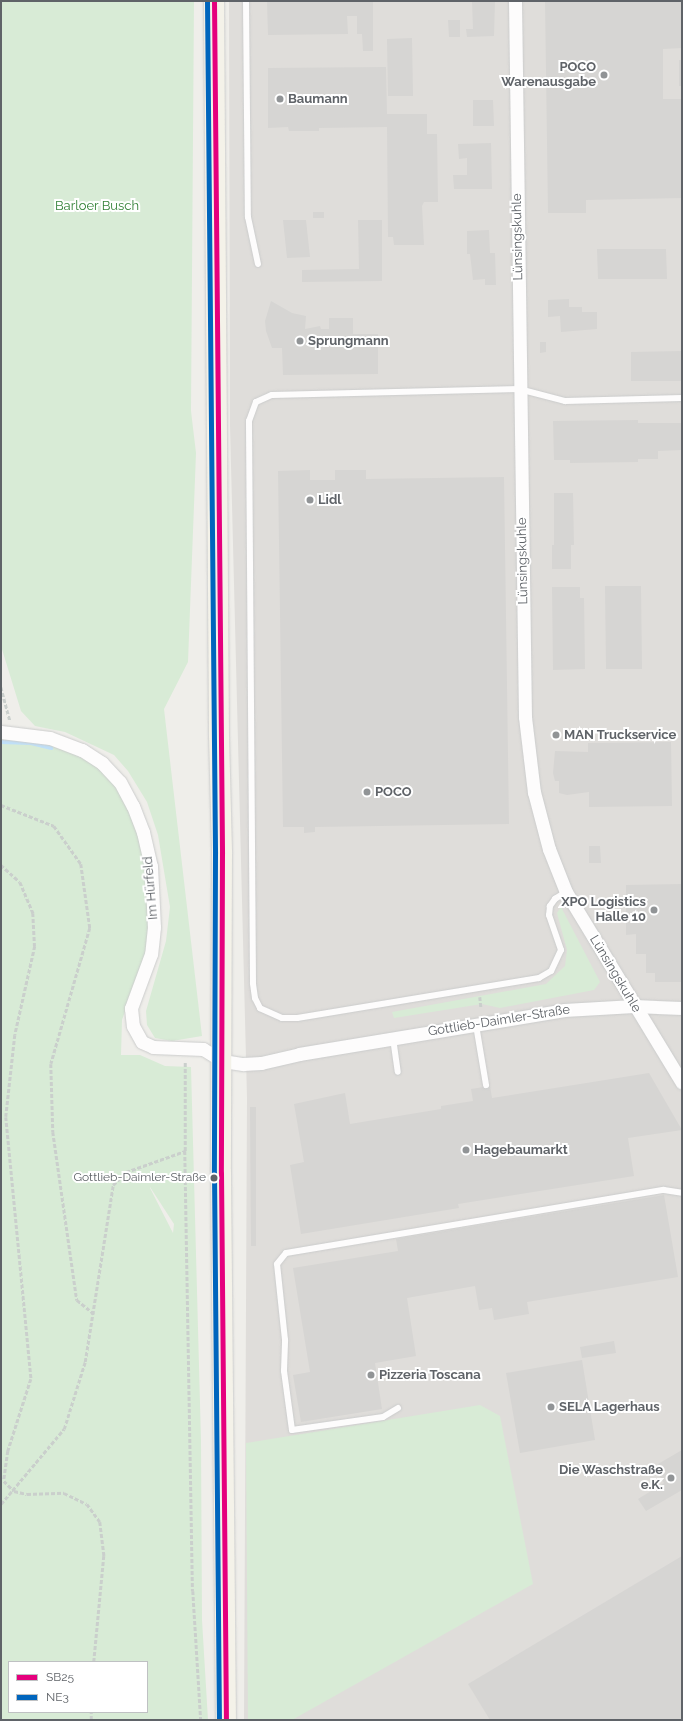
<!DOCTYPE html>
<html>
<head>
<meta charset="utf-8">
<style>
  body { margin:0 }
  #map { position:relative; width:683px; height:1721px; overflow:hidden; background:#efeeea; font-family:Raleway,sans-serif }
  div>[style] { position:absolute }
  .industrial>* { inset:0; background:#dfddda }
  .green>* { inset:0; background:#d8ebd6 }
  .stream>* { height:4px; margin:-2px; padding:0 2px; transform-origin:2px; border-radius:2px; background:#bfe0f9 }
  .building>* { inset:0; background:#d6d5d3 }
  .path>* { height:2.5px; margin-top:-1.25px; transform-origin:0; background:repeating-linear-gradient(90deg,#cacfcc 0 4px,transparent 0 6px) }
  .roads { filter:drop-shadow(0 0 1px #cbcccc) drop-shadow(0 0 1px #cbcccc) }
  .service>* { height:6px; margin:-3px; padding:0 3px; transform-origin:3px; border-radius:3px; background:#fdfcfc }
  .minor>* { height:13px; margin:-6.5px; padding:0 6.5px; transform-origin:6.5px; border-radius:6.5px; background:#fdfcfc }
  .primary>* { height:20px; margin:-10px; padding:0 10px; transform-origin:10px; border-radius:10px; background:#f4f2e9 }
  .bus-1>* { height:5px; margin:-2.5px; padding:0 2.5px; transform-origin:2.5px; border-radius:2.5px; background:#e5007d }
  .bus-2>* { height:5px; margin:-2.5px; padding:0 2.5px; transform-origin:2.5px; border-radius:2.5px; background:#0065bd }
  .dots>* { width:11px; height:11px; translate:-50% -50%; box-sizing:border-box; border:2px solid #fff; border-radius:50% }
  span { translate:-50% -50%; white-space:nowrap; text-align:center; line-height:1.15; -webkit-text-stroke:4px #fff; paint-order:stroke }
  .bus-label { font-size:12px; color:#5f6368 }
  .right { translate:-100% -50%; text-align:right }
  .poi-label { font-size:13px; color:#5f6368; font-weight:700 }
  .left { translate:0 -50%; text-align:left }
  .park-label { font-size:13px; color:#348238 }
  .street-label { font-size:13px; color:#5f6368 }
  .frame { position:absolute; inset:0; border:2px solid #5f6368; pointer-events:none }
  .legend { position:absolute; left:8px; top:1661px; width:140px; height:52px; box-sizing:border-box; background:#fff; border:1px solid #bfc1c3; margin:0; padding:5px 7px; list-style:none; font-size:12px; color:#5f6368 }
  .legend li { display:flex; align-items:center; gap:8px; height:20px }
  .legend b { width:20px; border:1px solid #bfc1c3 }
</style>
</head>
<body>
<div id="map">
  <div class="industrial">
    <i style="clip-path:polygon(229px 1px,682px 1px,682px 1720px,244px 1720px,247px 1098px,230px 426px)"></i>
  </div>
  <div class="green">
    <i style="clip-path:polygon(1px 1px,194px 1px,191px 411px,196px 453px,188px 662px,164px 709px,202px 1036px,172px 1041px,155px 1038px,147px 1025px,146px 1011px,166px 941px,170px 907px,158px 835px,147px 802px,128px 771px,114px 755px,65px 732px,35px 726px,21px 711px,1px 646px)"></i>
    <i style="clip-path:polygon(evenodd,20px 737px,62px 747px,94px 761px,120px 788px,145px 854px,149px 943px,122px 1020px,121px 1055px,140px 1055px,165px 1066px,191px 1067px,201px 1440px,202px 1620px,208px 1720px,1px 1720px,1px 739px,20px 737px,150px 1187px,174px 1224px,173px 1233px,150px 1188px,150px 1187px,20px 737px,9px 1662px,147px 1662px,147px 1712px,9px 1712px,9px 1662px)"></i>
    <i style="clip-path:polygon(561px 907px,600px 982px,594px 990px,500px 1008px,482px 1004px,394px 1018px,392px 1012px,546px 984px,565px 966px,567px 950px,557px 913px)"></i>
    <i style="clip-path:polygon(480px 1405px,500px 1416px,533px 1584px,292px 1720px,248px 1720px,246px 1443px)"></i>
  </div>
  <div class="stream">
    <i style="left:1px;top:742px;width:30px;rotate:2deg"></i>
    <i style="left:31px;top:743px;width:21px;rotate:14deg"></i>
  </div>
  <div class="building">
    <i style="clip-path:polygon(267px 1px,373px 1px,373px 51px,363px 51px,362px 34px,357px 34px,357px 16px,347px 16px,348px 34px,268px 35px)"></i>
    <i style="clip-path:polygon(472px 1px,495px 1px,494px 36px,467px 37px,466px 29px,473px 29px)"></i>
    <i style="clip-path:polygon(545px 1px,682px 1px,682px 48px,663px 49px,663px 99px,682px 99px,682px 198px,586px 200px,586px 213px,548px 213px)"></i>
    <i style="clip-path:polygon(448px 20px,460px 20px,460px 37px,449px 37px)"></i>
    <i style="clip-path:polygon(412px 38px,413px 96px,388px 96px,387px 39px)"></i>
    <i style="clip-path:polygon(679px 60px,682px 60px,682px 86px,679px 86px)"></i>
    <i style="clip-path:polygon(386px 67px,387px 114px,427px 114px,427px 134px,437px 134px,438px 202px,424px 202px,422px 206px,424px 245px,394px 245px,393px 237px,388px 237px,387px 127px,319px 128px,319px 131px,289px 131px,288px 127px,268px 128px,268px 68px)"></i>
    <i style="clip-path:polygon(473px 100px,493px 100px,494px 126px,473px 126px)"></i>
    <i style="clip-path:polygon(491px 143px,492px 189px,454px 189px,453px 175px,467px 175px,467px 158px,459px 159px,458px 144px)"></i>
    <i style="clip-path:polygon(313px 212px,324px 212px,324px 218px,313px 218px)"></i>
    <i style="clip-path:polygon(283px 220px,306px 220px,310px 257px,287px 258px)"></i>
    <i style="clip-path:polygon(358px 220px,382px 220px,382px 281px,302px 282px,302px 270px,359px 269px)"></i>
    <i style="clip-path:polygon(489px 230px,490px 253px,495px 253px,496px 285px,485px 285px,485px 279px,473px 280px,470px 254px,467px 254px,467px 231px)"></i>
    <i style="clip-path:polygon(597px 249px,666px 249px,667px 279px,598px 279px)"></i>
    <i style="clip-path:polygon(569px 299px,569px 307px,582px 307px,582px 312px,597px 312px,597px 329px,561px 332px,560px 316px,548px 317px,548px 300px)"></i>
    <i style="clip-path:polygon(271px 301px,292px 313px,306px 316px,305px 329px,320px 326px,321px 329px,329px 329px,329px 318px,353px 318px,353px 334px,378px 334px,378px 374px,283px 375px,282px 348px,272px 348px,266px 331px,265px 321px)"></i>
    <i style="clip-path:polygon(540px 342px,546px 342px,546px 352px,540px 353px)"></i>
    <i style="clip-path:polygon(682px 351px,682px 381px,631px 381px,631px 352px)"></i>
    <i style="clip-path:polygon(638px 420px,638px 423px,682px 423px,682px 450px,658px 451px,658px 459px,638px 459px,638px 462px,570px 463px,570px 460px,554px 460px,553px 421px)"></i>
    <i style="clip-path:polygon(310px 470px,310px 480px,335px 480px,335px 470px,366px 470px,366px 479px,504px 477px,509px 824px,315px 827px,315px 832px,304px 833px,304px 827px,283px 827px,278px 471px)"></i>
    <i style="clip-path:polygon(554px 493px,573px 493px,574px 545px,571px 545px,571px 569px,552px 569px,552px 545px,554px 545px)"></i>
    <i style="clip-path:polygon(605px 586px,641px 586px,642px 669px,606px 669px)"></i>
    <i style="clip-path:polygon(552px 587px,580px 587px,580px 598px,584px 598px,585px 669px,553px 670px)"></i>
    <i style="clip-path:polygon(671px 742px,672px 806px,589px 807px,589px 792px,567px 795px,559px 793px,559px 781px,555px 781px,553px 773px,555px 751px,588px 752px,588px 743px)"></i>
    <i style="clip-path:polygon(589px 846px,600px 846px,601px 863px,589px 863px)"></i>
    <i style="clip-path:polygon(682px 884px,682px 982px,655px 982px,655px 973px,646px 973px,646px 954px,636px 954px,636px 934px,626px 935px,626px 885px)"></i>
    <i style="clip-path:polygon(649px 1073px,682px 1130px,628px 1138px,634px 1176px,458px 1204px,459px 1208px,301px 1234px,290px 1165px,304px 1162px,294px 1104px,345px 1093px,350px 1124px,441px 1109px,441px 1106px,473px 1101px,471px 1089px,490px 1086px,492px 1098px)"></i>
    <i style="clip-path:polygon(250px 1107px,256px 1107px,256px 1246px,251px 1246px)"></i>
    <i style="clip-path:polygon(664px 1195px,678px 1277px,527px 1302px,529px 1314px,494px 1320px,492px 1308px,479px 1310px,475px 1286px,407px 1298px,416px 1356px,375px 1363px,382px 1409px,301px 1422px,293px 1375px,310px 1372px,293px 1268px,398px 1251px,396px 1239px)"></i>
    <i style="clip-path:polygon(614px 1341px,616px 1353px,582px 1358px,580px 1347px)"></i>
    <i style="clip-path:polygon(582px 1360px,595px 1440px,520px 1453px,506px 1373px)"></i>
    <i style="clip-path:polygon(682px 1450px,682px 1490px,646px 1511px,638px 1499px,664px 1483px,657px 1472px,661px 1469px,658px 1464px)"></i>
    <i style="clip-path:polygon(682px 1556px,682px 1720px,490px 1720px,468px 1684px)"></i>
  </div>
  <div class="path">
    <i style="left:1px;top:687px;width:35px;rotate:75deg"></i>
    <i style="left:1px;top:805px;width:57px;rotate:21.6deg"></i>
    <i style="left:54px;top:826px;width:47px;rotate:54.6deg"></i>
    <i style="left:81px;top:864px;width:65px;rotate:82deg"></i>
    <i style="left:90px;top:928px;width:141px;rotate:106deg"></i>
    <i style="left:51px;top:1064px;width:68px;rotate:88.3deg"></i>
    <i style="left:53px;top:1132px;width:170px;rotate:81.9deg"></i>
    <i style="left:77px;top:1300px;width:22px;rotate:39deg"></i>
    <i style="left:1px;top:865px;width:25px;rotate:42deg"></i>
    <i style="left:20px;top:882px;width:34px;rotate:67deg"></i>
    <i style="left:33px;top:913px;width:33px;rotate:87deg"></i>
    <i style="left:35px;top:946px;width:91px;rotate:102.7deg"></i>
    <i style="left:15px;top:1035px;width:82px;rotate:96.3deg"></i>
    <i style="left:6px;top:1117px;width:263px;rotate:84.5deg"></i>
    <i style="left:31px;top:1379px;width:76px;rotate:107.7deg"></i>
    <i style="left:8px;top:1451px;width:30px;rotate:98deg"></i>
    <i style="left:4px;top:1481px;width:14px;rotate:45deg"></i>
    <i style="left:14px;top:1491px;width:13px;rotate:13deg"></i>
    <i style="left:27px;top:1494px;width:37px;rotate:-2deg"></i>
    <i style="left:64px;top:1493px;width:25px;rotate:26deg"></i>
    <i style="left:87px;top:1504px;width:22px;rotate:54deg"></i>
    <i style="left:100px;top:1522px;width:34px;rotate:83deg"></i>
    <i style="left:104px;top:1556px;width:106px;rotate:95.4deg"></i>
    <i style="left:480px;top:997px;width:10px;rotate:84deg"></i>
    <i style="left:185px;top:1151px;width:440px;rotate:89deg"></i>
    <i style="left:193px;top:1591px;width:129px;rotate:86.5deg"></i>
    <i style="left:1px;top:1504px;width:98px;rotate:-50deg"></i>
    <i style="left:64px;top:1429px;width:70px;rotate:-72.6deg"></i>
    <i style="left:85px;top:1362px;width:179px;rotate:-81deg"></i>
    <i style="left:113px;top:1185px;width:18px;rotate:-45deg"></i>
    <i style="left:126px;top:1172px;width:63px;rotate:-19.6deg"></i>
    <i style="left:185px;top:1151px;width:90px;rotate:-90deg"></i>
    <i style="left:91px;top:1720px;width:8px;rotate:-90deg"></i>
  </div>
  <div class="roads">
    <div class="service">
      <i style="left:246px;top:1px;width:216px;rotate:89.5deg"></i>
      <i style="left:248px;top:217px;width:48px;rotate:78deg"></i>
      <i style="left:566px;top:892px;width:13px;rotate:148deg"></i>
      <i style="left:555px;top:899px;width:9px;rotate:126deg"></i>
      <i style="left:550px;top:906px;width:9px;rotate:96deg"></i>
      <i style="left:549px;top:915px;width:37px;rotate:71deg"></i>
      <i style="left:561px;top:950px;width:23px;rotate:115deg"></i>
      <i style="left:551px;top:971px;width:14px;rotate:150deg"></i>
      <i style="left:539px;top:978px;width:245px;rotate:170.6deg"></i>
      <i style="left:297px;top:1018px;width:15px;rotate:180deg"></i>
      <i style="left:282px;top:1018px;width:24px;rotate:-156deg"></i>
      <i style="left:260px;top:1008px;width:11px;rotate:-117deg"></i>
      <i style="left:255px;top:998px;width:15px;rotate:-98deg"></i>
      <i style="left:253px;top:983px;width:562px;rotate:-90.41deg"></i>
      <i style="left:249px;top:421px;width:20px;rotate:-70deg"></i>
      <i style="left:256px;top:402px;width:17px;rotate:-24deg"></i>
      <i style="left:272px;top:395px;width:247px;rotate:-1.4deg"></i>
      <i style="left:519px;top:389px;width:48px;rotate:14.6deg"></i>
      <i style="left:565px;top:401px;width:117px;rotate:-1.5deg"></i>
      <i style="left:476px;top:1025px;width:61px;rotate:80.5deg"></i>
      <i style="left:393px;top:1038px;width:34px;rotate:82deg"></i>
      <i style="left:398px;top:1408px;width:17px;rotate:149deg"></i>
      <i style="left:383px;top:1417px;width:92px;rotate:171.9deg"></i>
      <i style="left:292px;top:1430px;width:60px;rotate:-97.7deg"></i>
      <i style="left:284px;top:1371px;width:31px;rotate:-88deg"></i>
      <i style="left:285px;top:1340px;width:76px;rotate:-96deg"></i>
      <i style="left:277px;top:1264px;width:14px;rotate:-51deg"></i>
      <i style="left:286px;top:1253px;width:383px;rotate:-9.5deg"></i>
      <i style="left:664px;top:1190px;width:18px;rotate:9deg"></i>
    </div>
    <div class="minor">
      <i style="left:515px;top:1px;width:716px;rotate:89.2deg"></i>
      <i style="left:525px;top:717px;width:76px;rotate:83.2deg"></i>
      <i style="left:534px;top:792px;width:59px;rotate:75.3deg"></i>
      <i style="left:549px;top:849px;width:46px;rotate:68.4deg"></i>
      <i style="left:566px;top:892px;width:223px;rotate:58.7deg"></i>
      <i style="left:1px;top:732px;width:49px;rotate:7deg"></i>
      <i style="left:50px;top:738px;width:34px;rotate:21deg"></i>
      <i style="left:82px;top:750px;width:24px;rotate:33deg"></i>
      <i style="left:102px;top:763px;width:26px;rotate:47deg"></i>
      <i style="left:120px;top:782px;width:27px;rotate:62deg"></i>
      <i style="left:133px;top:806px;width:28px;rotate:69deg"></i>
      <i style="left:143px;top:832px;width:35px;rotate:77deg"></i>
      <i style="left:151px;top:866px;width:61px;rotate:87.2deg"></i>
      <i style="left:154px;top:927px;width:27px;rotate:96deg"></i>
      <i style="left:151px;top:954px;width:58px;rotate:110.3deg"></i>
      <i style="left:131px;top:1008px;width:18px;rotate:84deg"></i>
      <i style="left:133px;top:1026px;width:18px;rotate:61deg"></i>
      <i style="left:142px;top:1042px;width:12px;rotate:24deg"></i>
      <i style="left:153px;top:1047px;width:50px;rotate:2.3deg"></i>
      <i style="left:203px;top:1049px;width:23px;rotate:31deg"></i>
      <i style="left:223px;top:1061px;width:20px;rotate:9deg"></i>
      <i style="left:243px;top:1064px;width:18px;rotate:-3deg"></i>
      <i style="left:261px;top:1063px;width:39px;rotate:-13deg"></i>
      <i style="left:299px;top:1054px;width:269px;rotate:-9.4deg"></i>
      <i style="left:564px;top:1010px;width:70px;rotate:-3.3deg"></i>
      <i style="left:634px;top:1006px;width:48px;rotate:2.4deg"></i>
    </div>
    <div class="primary">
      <i style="left:214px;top:1px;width:735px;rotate:89.61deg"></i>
      <i style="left:219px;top:736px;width:118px;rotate:88.5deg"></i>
      <i style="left:222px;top:854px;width:319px;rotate:90.2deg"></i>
      <i style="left:221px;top:1173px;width:547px;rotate:89.48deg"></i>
    </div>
  </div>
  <div class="bus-1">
    <i style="left:214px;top:1px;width:853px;rotate:89.46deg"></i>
    <i style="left:222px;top:854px;width:319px;rotate:90.2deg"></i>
    <i style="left:221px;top:1173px;width:547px;rotate:89.48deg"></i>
  </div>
  <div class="bus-2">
    <i style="left:207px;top:1px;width:853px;rotate:89.46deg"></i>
    <i style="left:215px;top:854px;width:319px;rotate:90.2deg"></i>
    <i style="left:214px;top:1173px;width:547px;rotate:89.48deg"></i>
  </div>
  <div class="dots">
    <i style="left:604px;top:75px;background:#919496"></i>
    <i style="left:280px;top:99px;background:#919496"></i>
    <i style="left:300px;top:341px;background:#919496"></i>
    <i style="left:310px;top:500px;background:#919496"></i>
    <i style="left:556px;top:735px;background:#919496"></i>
    <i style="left:367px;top:792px;background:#919496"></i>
    <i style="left:654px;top:910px;background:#919496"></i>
    <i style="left:466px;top:1150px;background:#919496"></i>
    <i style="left:214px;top:1178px;background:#5f6368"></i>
    <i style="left:371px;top:1375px;background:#919496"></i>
    <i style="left:551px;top:1407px;background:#919496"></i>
    <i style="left:671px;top:1478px;background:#919496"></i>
  </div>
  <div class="bus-label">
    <span class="right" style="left:206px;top:1178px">Gottlieb-Daimler-Straße</span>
  </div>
  <div class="poi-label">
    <span class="right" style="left:596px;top:75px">POCO<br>Warenausgabe</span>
    <span class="left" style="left:288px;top:99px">Baumann</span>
    <span class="left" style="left:308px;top:341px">Sprungmann</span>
    <span class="left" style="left:318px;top:500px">Lidl</span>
    <span class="left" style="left:564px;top:735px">MAN Truckservice</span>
    <span class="left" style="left:375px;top:792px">POCO</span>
    <span class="right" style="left:646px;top:910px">XPO Logistics<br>Halle 10</span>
    <span class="left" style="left:474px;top:1150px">Hagebaumarkt</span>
    <span class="left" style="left:379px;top:1375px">Pizzeria Toscana</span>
    <span class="left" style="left:559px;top:1407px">SELA Lagerhaus</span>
    <span class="right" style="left:663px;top:1478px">Die Waschstraße<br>e.K.</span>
  </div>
  <div class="park-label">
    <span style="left:97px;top:206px">Barloer Busch</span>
  </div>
  <div class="street-label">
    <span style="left:518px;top:237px;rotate:-91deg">Lünsingskuhle</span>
    <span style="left:523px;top:561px;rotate:-91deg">Lünsingskuhle</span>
    <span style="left:151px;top:888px;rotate:-95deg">Im Hürfeld</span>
    <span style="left:615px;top:974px;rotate:59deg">Lünsingskuhle</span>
    <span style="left:499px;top:1021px;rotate:-9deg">Gottlieb-Daimler-Straße</span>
  </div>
  <div class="frame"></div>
  <ul class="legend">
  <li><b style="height:5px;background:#e5007d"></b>SB25</li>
  <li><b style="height:5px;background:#0065bd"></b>NE3</li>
  </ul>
</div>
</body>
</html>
